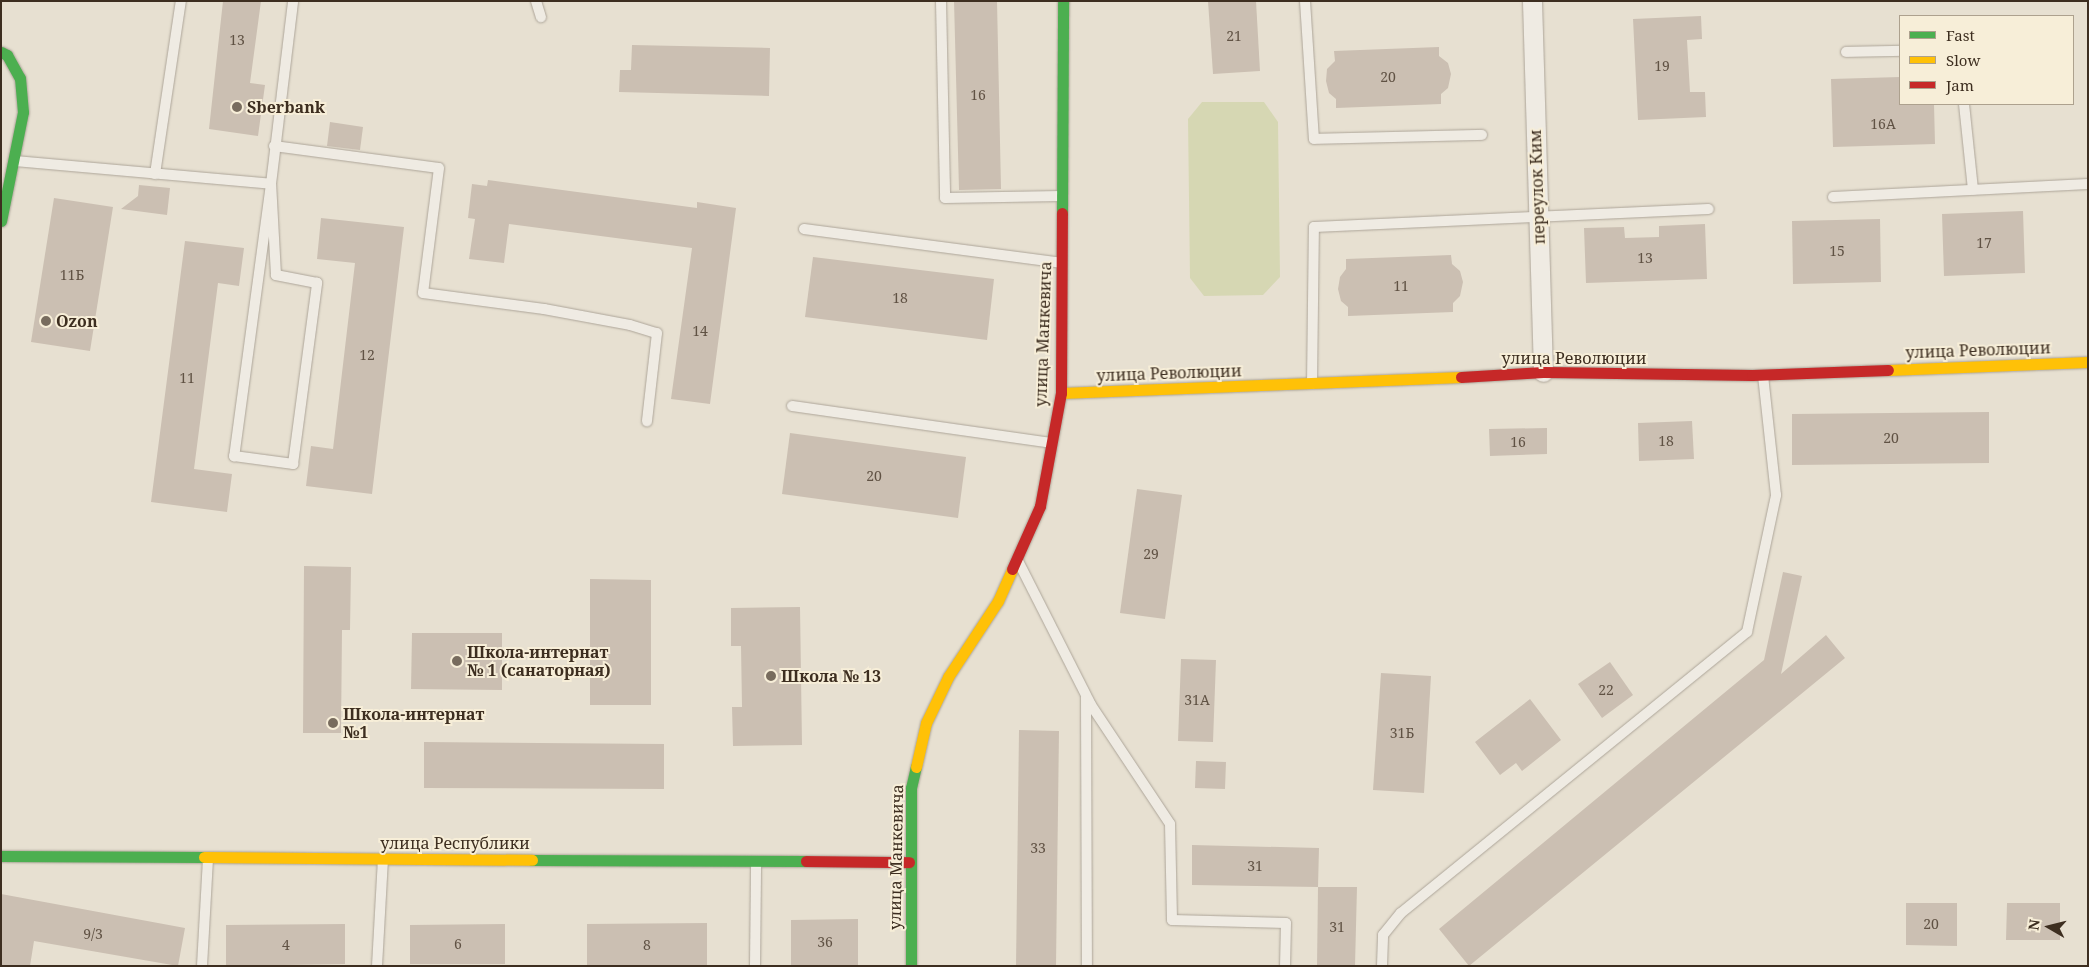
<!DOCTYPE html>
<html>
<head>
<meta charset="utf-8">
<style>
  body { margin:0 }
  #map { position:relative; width:2089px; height:967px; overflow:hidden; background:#e7e0d1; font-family:"Noto Serif",serif }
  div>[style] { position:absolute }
  .green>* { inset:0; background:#d6d7b3 }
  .building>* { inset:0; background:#cbbfb2 }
  .roads { filter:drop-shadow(0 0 1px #ada599) drop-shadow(0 0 1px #ada599) }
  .lane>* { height:10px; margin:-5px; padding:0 5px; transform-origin:5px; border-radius:5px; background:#efebe3 }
  .street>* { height:19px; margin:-9.5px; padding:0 9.5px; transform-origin:9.5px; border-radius:9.5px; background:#efebe3 }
  .fast>* { height:11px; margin:-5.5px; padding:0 5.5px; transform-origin:5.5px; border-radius:5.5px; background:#4caf50 }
  .slow>* { height:11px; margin:-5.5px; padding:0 5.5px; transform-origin:5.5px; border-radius:5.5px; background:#ffc107 }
  .jam>* { height:11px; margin:-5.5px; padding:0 5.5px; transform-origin:5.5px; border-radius:5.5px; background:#c62828 }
  .dots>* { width:14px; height:14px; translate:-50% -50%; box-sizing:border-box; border:2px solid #f7eed8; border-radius:50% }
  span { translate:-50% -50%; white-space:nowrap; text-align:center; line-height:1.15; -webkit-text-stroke:4px #f7eed8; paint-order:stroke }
  .number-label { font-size:14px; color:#605244 }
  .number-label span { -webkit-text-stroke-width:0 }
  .poi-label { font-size:16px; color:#3d2e20; font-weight:700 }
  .left { translate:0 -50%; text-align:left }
  .street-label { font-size:16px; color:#3d2e20 }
  .frame { position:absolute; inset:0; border:2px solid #3d2e20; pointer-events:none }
  .legend { position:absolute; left:1899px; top:15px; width:175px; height:90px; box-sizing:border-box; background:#f7eed8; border:1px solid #ada18e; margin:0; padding:6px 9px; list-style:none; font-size:15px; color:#3d2e20 }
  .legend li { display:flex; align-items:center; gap:10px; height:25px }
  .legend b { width:25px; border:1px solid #ada18e }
  .north { position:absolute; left:2024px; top:902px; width:50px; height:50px; -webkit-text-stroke:4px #f7eed8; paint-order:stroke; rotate:278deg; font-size:14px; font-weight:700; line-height:20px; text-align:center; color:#3d2e20 }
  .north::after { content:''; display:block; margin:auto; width:18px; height:22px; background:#3d2e20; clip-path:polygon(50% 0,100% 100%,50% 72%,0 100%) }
</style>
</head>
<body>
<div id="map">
  <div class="green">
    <i style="clip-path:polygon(1202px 102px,1264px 102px,1278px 122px,1280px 277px,1263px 295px,1204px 296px,1190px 278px,1188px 119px)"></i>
  </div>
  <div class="building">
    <i style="clip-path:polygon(223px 1px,261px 1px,250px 83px,265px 85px,258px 136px,209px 129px)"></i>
    <i style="clip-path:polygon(954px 1px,997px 1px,1001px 189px,959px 190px)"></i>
    <i style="clip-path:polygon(1208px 1px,1256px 1px,1260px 71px,1213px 74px)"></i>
    <i style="clip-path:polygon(1701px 16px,1702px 39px,1687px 40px,1690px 92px,1705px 92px,1706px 117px,1638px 120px,1633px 19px)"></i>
    <i style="clip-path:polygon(632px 45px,770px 48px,769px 96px,619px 92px,620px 70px,631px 70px)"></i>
    <i style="clip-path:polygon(1439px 47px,1439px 56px,1448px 63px,1451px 74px,1448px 88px,1441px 94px,1441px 104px,1336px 108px,1336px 99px,1329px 93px,1326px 81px,1327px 69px,1335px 61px,1334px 51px)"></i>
    <i style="clip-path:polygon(1900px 77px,1900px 104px,1934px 104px,1935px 144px,1833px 147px,1831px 79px)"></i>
    <i style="clip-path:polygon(330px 122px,363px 127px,360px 150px,327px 146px)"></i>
    <i style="clip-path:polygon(488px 180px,697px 208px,697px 202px,736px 208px,710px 404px,671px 399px,692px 248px,509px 224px,504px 263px,469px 259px,475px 219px,468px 218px,472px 184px,487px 186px)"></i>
    <i style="clip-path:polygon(139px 185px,170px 188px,167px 215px,121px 209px,138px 196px)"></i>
    <i style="clip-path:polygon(54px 198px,113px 207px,90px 351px,31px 342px)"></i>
    <i style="clip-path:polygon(2023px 211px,2025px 273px,1944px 276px,1942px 214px)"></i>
    <i style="clip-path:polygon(321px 218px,404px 227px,372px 494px,306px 486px,311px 446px,333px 449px,355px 263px,317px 259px)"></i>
    <i style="clip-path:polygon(1880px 219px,1881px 282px,1793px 284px,1792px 221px)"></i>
    <i style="clip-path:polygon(1705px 224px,1707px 279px,1586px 283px,1584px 228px,1624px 227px,1625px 238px,1659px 237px,1659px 226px)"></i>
    <i style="clip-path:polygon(185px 241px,244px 248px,239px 286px,218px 283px,194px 469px,232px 474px,227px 512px,151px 502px)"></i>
    <i style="clip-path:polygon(1451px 255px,1452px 264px,1460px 271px,1463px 282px,1460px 296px,1453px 303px,1453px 312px,1348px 316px,1348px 307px,1341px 301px,1338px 289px,1340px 277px,1346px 269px,1346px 259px)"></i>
    <i style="clip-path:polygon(813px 257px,994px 279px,987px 340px,805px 317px)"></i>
    <i style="clip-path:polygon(1989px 412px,1989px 463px,1792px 465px,1792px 414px)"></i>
    <i style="clip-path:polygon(1692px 421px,1694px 459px,1639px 461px,1638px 423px)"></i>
    <i style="clip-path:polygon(1547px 428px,1547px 454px,1490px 456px,1489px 429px)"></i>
    <i style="clip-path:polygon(790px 433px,966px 457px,958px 518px,782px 494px)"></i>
    <i style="clip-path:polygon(1137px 489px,1182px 495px,1165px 619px,1120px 613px)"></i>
    <i style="clip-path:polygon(304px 566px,351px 567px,350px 630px,342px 630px,341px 733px,303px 733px)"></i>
    <i style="clip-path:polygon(1783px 572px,1802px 576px,1781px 674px,1826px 635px,1845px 658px,1469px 966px,1439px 929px,1764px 660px)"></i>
    <i style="clip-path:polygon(590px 579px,651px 580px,651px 705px,590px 705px)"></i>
    <i style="clip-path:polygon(800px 607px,802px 745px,733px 746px,732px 707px,742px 707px,741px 646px,731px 646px,731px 608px)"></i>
    <i style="clip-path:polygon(412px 633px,502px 633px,502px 690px,411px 689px)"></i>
    <i style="clip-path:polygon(1181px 659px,1216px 660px,1213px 742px,1178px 741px)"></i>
    <i style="clip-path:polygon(1610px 662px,1633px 695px,1602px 718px,1578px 684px)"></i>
    <i style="clip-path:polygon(1381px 673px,1431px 676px,1424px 793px,1373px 790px)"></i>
    <i style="clip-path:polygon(1530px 699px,1561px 740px,1522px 771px,1516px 763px,1500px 775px,1475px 742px)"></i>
    <i style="clip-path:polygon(1019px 730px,1059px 731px,1056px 966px,1016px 966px)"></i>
    <i style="clip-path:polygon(424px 742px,664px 744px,664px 789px,424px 788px)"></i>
    <i style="clip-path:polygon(1196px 761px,1226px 762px,1225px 789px,1195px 788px)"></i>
    <i style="clip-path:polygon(1192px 845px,1319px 848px,1318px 887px,1192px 885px)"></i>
    <i style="clip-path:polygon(1318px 887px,1357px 887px,1355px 966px,1317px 966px)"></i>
    <i style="clip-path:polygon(1px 894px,185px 928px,178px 966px,34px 941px,30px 966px,1px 966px)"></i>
    <i style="clip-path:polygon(1906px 903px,1957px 903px,1957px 946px,1906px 945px)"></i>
    <i style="clip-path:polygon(2007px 903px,2060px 903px,2060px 940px,2006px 940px)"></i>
    <i style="clip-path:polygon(858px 919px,858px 966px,791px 965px,791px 920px)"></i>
    <i style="clip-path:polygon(707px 923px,707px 966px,587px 966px,587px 924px)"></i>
    <i style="clip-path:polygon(345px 924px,345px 964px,226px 966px,226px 925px)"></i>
    <i style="clip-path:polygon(505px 924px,505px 964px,410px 964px,410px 925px)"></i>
  </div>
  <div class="roads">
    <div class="lane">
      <i style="left:536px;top:1px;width:17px;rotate:73deg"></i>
      <i style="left:941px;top:1px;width:197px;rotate:88.8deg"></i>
      <i style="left:945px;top:198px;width:116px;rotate:-1deg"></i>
      <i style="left:1305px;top:1px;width:138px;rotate:86.3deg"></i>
      <i style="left:1314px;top:139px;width:168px;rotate:-1.4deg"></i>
      <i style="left:1846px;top:52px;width:54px;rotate:-1.1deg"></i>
      <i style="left:1964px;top:104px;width:86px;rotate:84deg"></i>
      <i style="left:274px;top:146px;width:166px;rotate:7.6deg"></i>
      <i style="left:439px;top:168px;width:126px;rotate:97.3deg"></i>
      <i style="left:423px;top:293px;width:122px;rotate:7.5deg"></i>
      <i style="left:544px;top:309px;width:87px;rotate:10.5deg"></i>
      <i style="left:630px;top:325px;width:28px;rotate:17deg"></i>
      <i style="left:657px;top:333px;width:89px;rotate:96.5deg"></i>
      <i style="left:15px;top:161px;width:257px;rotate:5.1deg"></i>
      <i style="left:271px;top:184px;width:275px;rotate:97.7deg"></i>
      <i style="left:234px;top:456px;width:60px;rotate:7.7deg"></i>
      <i style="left:293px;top:464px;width:183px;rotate:-82.4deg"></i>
      <i style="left:317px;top:283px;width:42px;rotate:-169deg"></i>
      <i style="left:276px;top:275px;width:91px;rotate:-93.1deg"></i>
      <i style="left:271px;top:184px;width:184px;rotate:-83.1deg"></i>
      <i style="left:155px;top:174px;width:175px;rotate:-81.5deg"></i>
      <i style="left:1833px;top:197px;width:255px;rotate:-2.9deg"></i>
      <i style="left:804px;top:229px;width:259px;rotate:7.5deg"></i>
      <i style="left:1312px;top:384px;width:157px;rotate:-89.3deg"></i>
      <i style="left:1314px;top:227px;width:395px;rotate:-2.6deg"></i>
      <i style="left:792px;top:406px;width:262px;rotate:8.1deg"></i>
      <i style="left:1018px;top:561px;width:161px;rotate:63.1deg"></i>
      <i style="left:1091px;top:705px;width:143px;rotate:56.4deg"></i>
      <i style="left:1170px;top:824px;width:96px;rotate:88.8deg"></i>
      <i style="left:1172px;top:920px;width:114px;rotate:1.5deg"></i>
      <i style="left:1286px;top:923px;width:43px;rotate:91.3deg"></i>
      <i style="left:1086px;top:697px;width:269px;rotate:89.8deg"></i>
      <i style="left:202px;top:966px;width:109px;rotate:-86.8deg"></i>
      <i style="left:377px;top:966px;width:107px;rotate:-86.8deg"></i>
      <i style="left:755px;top:966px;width:104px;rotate:-89.4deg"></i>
      <i style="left:1382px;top:966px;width:31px;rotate:-88deg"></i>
      <i style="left:1383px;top:935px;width:28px;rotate:-51deg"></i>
      <i style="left:1401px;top:913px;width:446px;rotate:-39.1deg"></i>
      <i style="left:1747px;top:632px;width:140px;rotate:-78deg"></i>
      <i style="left:1776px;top:495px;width:120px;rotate:-96.2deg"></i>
    </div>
    <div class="street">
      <i style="left:1532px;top:1px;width:371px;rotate:88.3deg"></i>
    </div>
    <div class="fast">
      <i style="left:1px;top:52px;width:7px;rotate:27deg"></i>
      <i style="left:7px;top:55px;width:26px;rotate:61deg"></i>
      <i style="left:20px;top:78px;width:34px;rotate:85deg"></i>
      <i style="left:23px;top:112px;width:111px;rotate:101.4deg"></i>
      <i style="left:1062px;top:213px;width:212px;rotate:-89.7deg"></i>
      <i style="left:1px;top:856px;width:203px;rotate:0.3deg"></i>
      <i style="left:532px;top:860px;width:274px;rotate:0.2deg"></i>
      <i style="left:911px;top:966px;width:178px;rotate:-90deg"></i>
      <i style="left:911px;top:788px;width:22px;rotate:-77deg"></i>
    </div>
    <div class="slow">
      <i style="left:1888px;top:370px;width:200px;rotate:-2.3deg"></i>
      <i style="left:1061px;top:393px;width:400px;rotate:-2.3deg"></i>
      <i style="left:916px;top:767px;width:45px;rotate:-77.2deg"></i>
      <i style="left:926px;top:723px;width:51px;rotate:-64.4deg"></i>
      <i style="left:948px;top:677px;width:91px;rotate:-56.7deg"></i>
      <i style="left:998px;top:601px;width:35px;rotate:-66deg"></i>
      <i style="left:204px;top:857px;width:328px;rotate:0.5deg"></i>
    </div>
    <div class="jam">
      <i style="left:1461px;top:377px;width:82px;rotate:-3.5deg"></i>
      <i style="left:1543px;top:372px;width:209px;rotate:0.8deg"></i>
      <i style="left:1752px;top:375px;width:136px;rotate:-2.1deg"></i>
      <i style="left:1012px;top:569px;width:69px;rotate:-66deg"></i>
      <i style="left:1040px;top:506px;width:115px;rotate:-79.5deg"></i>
      <i style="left:1061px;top:393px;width:180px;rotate:-89.7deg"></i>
      <i style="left:806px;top:861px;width:103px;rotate:0.6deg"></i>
    </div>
  </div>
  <div class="dots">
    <i style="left:237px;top:107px;background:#786c5e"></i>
    <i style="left:46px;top:321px;background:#786c5e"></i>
    <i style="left:457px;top:661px;background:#786c5e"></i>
    <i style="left:771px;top:676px;background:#786c5e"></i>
    <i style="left:333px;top:723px;background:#786c5e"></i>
  </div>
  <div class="number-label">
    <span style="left:1234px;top:36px">21</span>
    <span style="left:237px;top:40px">13</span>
    <span style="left:1662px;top:66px">19</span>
    <span style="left:1388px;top:77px">20</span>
    <span style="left:978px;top:95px">16</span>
    <span style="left:1883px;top:124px">16А</span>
    <span style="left:1984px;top:243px">17</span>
    <span style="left:1837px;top:251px">15</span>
    <span style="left:1645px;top:258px">13</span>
    <span style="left:72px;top:275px">11Б</span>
    <span style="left:1401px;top:286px">11</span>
    <span style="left:900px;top:298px">18</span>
    <span style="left:700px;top:331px">14</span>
    <span style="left:367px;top:355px">12</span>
    <span style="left:187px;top:378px">11</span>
    <span style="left:1891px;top:438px">20</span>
    <span style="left:1666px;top:441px">18</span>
    <span style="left:1518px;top:442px">16</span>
    <span style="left:874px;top:476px">20</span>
    <span style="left:1151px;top:554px">29</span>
    <span style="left:1606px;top:690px">22</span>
    <span style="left:1197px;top:700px">31А</span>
    <span style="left:1402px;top:733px">31Б</span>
    <span style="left:1038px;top:848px">33</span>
    <span style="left:1255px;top:866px">31</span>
    <span style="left:1931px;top:924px">20</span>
    <span style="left:1337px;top:927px">31</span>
    <span style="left:93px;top:934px">9/3</span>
    <span style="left:825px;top:942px">36</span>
    <span style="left:458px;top:944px">6</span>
    <span style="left:286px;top:945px">4</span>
    <span style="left:647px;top:945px">8</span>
  </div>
  <div class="poi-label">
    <span class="left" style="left:247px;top:107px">Sberbank</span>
    <span class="left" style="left:56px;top:321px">Ozon</span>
    <span class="left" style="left:467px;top:661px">Школа-интернат<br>№ 1 (санаторная)</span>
    <span class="left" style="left:781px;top:676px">Школа № 13</span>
    <span class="left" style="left:343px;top:723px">Школа-интернат<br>№1</span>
  </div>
  <div class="street-label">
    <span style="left:1537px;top:187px;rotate:-92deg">переулок Ким</span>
    <span style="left:1043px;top:334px;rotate:-88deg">улица Манкевича</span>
    <span style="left:1978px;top:350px;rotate:-2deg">улица Революции</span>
    <span style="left:1574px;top:358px">улица Революции</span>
    <span style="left:1169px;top:373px;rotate:-2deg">улица Революции</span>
    <span style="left:455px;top:843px">улица Республики</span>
    <span style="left:896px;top:857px;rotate:-89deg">улица Манкевича</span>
  </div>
  <div class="frame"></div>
  <ul class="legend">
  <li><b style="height:6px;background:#4caf50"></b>Fast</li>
  <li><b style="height:6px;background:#ffc107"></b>Slow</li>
  <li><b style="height:6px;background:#c62828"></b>Jam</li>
  </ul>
  <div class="north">N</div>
</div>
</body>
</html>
